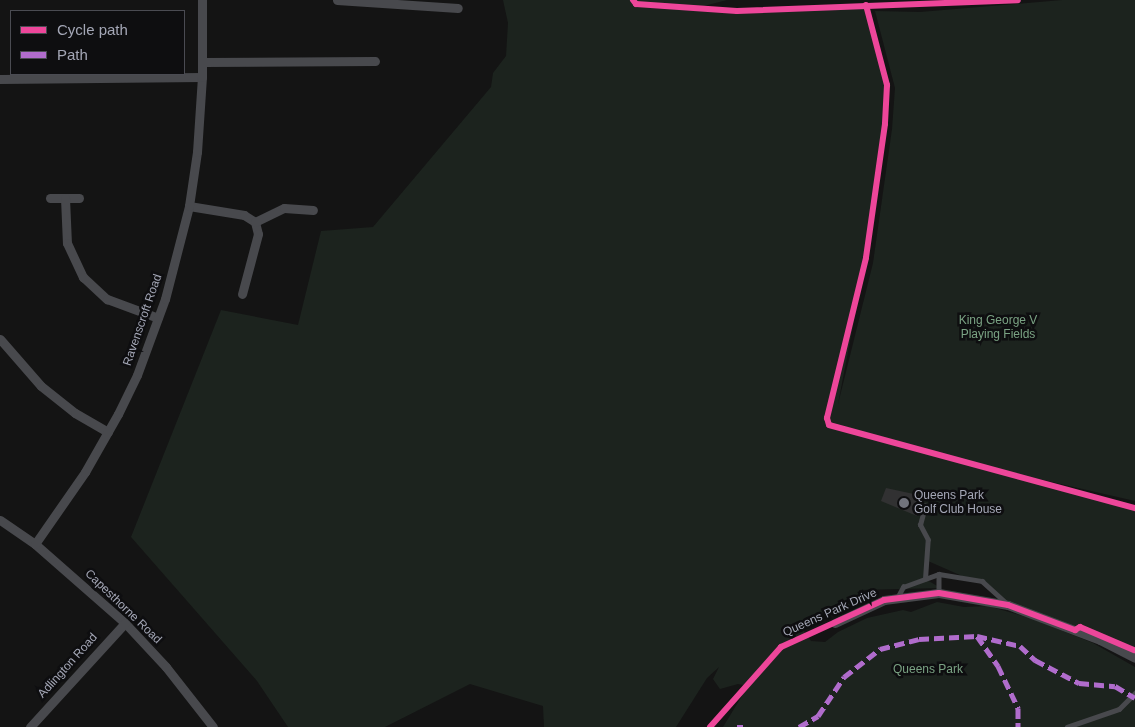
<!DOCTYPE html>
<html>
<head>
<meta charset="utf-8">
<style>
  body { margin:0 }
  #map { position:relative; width:1135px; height:727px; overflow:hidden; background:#141414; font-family:Arial,sans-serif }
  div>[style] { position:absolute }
  .green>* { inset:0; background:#1c231e }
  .building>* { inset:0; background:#313132 }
  .path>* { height:2px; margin-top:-1px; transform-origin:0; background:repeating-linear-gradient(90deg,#4a4a4f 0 2.5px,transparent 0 6.5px) }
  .lane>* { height:4.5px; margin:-2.25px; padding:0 2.25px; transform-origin:2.25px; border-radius:2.25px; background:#48494d }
  .street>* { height:9px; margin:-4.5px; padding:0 4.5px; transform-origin:4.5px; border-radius:4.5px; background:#48494d }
  .quiet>* { height:5px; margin-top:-2.5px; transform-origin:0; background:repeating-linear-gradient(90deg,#b06ccc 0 10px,transparent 0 15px) }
  .cycleway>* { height:6px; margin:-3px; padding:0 3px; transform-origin:3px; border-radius:3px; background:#ed469a }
  .dots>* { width:14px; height:14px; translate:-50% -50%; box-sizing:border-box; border:2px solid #0e0e10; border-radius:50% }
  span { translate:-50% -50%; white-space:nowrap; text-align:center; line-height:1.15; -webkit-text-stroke:5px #0e0e10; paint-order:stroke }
  .street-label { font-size:12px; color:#a4a7b6 }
  .park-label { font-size:12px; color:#7aa283 }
  .poi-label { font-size:12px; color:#a4a7b6 }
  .left { translate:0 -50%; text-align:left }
  .legend { position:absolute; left:10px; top:10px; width:175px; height:65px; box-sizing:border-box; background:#0e0e10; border:1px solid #4a4b52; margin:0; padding:6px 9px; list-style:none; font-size:15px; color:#a4a7b6 }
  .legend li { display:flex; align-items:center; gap:10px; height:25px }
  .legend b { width:25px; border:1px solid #4a4b52 }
</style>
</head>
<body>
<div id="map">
  <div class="green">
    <i style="clip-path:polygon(503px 0,727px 0,696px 8px,737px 11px,866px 5px,887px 85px,885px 124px,866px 258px,838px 404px,873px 263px,892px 129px,895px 88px,875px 11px,920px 12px,1062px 0,1135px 0,1135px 501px,961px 461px,1135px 508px,1135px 651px,1008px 605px,982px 581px,962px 576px,928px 561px,925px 579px,941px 588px,859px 590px,861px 604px,795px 627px,802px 628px,811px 641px,825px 642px,838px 632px,867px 618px,903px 610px,911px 612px,937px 602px,964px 607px,988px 606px,1030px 618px,1093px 643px,1135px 667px,1135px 727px,723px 727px,748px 686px,738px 684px,720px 689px,713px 679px,719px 667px,707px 678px,676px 727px,544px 727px,543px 706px,470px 684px,385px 727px,288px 727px,257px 681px,131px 537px,221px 310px,298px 325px,321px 231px,373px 227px,491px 87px,493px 73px,506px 56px,508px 23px)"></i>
  </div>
  <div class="building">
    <i style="clip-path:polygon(886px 488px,923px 496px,917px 516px,881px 501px)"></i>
  </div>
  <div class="path">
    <i style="left:999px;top:0;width:2px;rotate:90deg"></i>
  </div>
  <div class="lane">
    <i style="left:939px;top:574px;width:19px;rotate:90deg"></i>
    <i style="left:925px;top:579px;width:39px;rotate:-86deg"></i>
    <i style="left:928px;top:540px;width:17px;rotate:-118deg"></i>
    <i style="left:920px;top:525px;width:20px;rotate:-75deg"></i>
    <i style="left:897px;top:598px;width:13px;rotate:-61deg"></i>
    <i style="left:903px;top:587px;width:38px;rotate:-20deg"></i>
    <i style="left:939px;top:574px;width:44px;rotate:9.2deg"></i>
    <i style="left:982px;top:581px;width:31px;rotate:42deg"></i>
    <i style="left:1067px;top:727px;width:55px;rotate:-19.1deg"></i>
    <i style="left:1119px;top:709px;width:23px;rotate:-45deg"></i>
  </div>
  <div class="street">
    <i style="left:337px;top:0;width:121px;rotate:3.8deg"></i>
    <i style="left:203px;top:62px;width:172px;rotate:-0.3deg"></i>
    <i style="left:0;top:79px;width:202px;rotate:-0.6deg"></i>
    <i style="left:50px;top:198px;width:29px"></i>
    <i style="left:65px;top:198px;width:45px;rotate:87.5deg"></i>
    <i style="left:67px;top:243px;width:38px;rotate:65deg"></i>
    <i style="left:83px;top:277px;width:33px;rotate:43deg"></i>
    <i style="left:107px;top:299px;width:54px;rotate:20.4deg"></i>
    <i style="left:189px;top:206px;width:56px;rotate:9.3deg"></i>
    <i style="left:244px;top:215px;width:13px;rotate:32deg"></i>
    <i style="left:255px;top:222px;width:12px;rotate:76deg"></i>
    <i style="left:258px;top:234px;width:62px;rotate:104.9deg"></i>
    <i style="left:255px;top:222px;width:32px;rotate:-26deg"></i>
    <i style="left:284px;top:208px;width:29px;rotate:4deg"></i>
    <i style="left:0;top:339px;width:62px;rotate:48.9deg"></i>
    <i style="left:41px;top:386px;width:43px;rotate:38.5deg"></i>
    <i style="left:75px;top:413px;width:38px;rotate:30deg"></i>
    <i style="left:0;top:520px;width:42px;rotate:34.4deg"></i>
    <i style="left:35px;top:544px;width:120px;rotate:41.3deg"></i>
    <i style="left:125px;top:623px;width:60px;rotate:47deg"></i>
    <i style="left:166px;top:667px;width:76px;rotate:51.9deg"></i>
    <i style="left:35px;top:544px;width:88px;rotate:-55.2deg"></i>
    <i style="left:85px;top:472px;width:67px;rotate:-60.4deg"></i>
    <i style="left:118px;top:414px;width:43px;rotate:-64deg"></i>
    <i style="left:137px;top:375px;width:81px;rotate:-69.8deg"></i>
    <i style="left:165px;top:299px;width:96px;rotate:-75.5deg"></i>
    <i style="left:189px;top:206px;width:55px;rotate:-81.6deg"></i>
    <i style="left:197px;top:152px;width:75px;rotate:-86.2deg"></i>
    <i style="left:202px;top:77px;width:77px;rotate:-90deg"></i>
    <i style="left:835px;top:623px;width:54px;rotate:-25.1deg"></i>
    <i style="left:884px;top:600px;width:55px;rotate:-7.3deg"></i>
    <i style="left:939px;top:593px;width:70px;rotate:9.9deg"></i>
    <i style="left:1008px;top:605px;width:98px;rotate:20.8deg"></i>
    <i style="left:1100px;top:640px;width:39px;rotate:27deg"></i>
    <i style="left:30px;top:727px;width:141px;rotate:-47.6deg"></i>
  </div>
  <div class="quiet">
    <i style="left:977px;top:636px;width:37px;rotate:55deg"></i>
    <i style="left:998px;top:666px;width:47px;rotate:64.5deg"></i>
    <i style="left:1018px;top:708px;width:19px;rotate:90deg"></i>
    <i style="left:737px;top:727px;width:6px"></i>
    <i style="left:799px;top:727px;width:22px;rotate:-30deg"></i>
    <i style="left:818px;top:716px;width:47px;rotate:-56.3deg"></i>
    <i style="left:844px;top:677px;width:46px;rotate:-37.9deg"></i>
    <i style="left:880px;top:649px;width:40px;rotate:-14.4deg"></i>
    <i style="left:919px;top:639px;width:58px;rotate:-3deg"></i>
    <i style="left:977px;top:636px;width:44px;rotate:13.1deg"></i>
    <i style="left:1020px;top:646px;width:21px;rotate:43deg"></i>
    <i style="left:1035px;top:660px;width:50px;rotate:27.6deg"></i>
    <i style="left:1079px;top:683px;width:36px;rotate:5deg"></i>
    <i style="left:1115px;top:686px;width:23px;rotate:31deg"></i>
  </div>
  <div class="cycleway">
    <i style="left:633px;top:0;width:5px;rotate:53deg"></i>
    <i style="left:636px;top:4px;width:101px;rotate:4deg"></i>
    <i style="left:737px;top:11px;width:281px;rotate:-2.2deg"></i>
    <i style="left:866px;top:5px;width:83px;rotate:75.3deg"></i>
    <i style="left:887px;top:85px;width:39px;rotate:93deg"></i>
    <i style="left:885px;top:124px;width:135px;rotate:98.1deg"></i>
    <i style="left:866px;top:258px;width:165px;rotate:103.7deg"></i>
    <i style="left:827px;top:418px;width:7px;rotate:74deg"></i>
    <i style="left:829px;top:425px;width:317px;rotate:15.2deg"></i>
    <i style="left:710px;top:727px;width:107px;rotate:-48.4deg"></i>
    <i style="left:781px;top:647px;width:113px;rotate:-24.5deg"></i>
    <i style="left:884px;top:600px;width:55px;rotate:-7.3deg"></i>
    <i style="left:939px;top:593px;width:70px;rotate:9.9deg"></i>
    <i style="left:1008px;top:605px;width:72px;rotate:20.5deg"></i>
    <i style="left:1075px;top:630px;width:6px;rotate:-31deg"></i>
    <i style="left:1080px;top:627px;width:59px;rotate:23.1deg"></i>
  </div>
  <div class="dots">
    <i style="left:904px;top:503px;background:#72747d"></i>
  </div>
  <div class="street-label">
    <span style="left:143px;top:320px;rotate:-71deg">Ravenscroft Road</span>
    <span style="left:123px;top:607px;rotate:44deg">Capesthorne Road</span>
    <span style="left:830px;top:613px;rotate:-24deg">Queens Park Drive</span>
    <span style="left:68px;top:666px;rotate:-48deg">Adlington Road</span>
  </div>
  <div class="park-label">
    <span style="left:998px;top:328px">King George V<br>Playing Fields</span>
    <span style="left:928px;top:670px">Queens Park</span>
  </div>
  <div class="poi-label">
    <span class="left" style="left:914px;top:503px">Queens Park<br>Golf Club House</span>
  </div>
  <ul class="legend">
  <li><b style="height:6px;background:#ed469a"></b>Cycle path</li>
  <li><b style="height:6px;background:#b06ccc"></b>Path</li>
  </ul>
</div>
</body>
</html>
